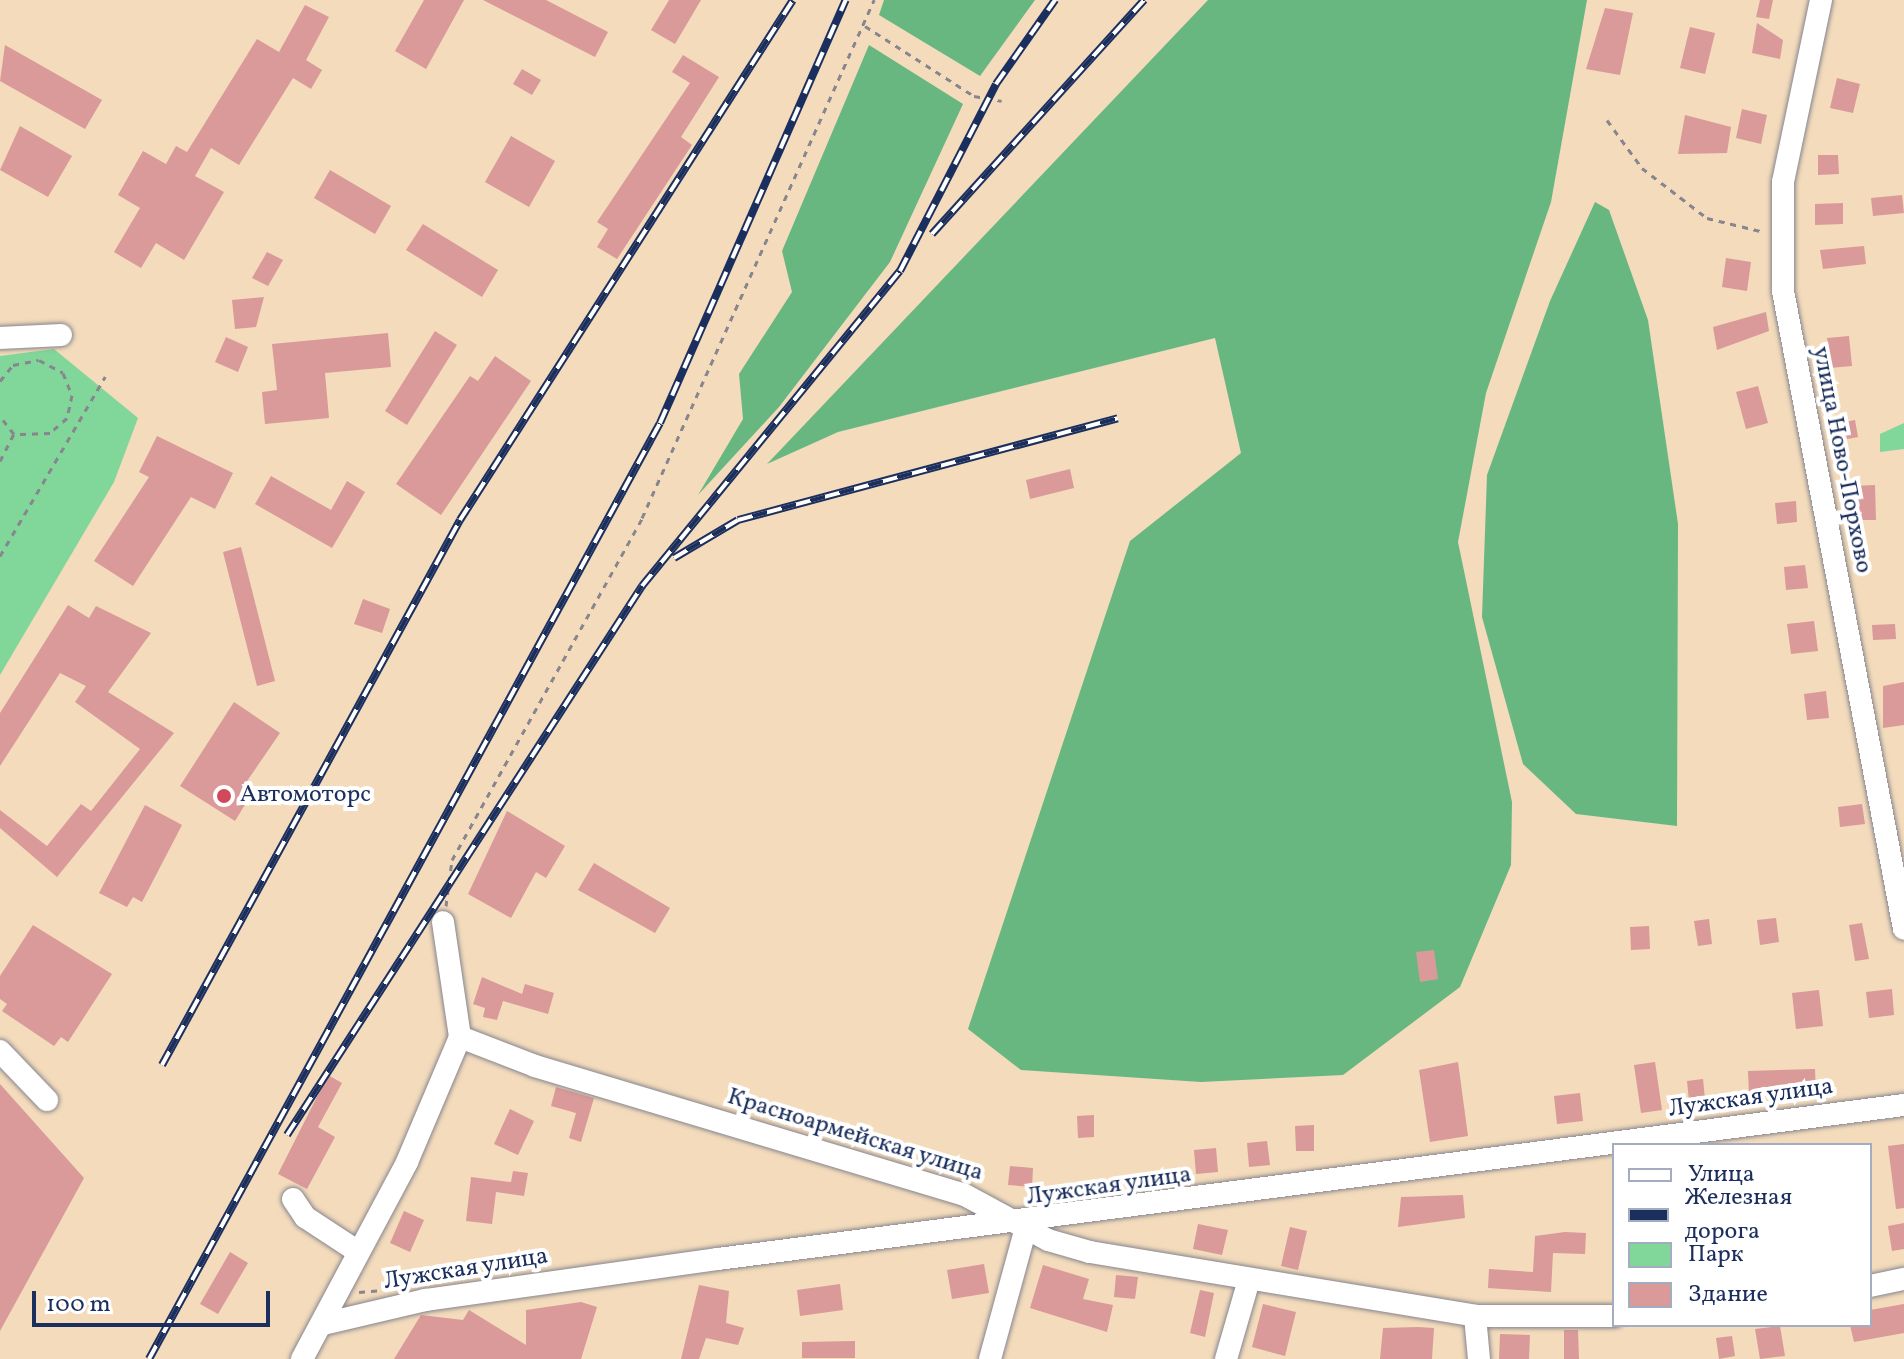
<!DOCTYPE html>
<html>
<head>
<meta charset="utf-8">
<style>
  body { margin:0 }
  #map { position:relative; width:1904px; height:1359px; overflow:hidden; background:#f3dbbc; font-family:Vollkorn,serif }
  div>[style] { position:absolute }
  .green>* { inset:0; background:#81d699 }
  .forest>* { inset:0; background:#68b781 }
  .building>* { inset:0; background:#d99a99 }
  .path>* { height:3px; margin-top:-1.5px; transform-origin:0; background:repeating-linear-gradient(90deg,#87858d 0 6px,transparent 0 12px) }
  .roads { filter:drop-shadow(0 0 2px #87858d) drop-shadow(0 0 2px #87858d) }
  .minor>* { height:22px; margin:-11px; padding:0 11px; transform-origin:11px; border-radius:11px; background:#fff }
  .rail>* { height:8px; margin-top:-4px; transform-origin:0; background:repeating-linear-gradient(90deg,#fff 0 15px,#1b2f5e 0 30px); box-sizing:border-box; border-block:2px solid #1b2f5e }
  .dots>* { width:22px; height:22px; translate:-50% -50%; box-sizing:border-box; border:4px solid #fff; border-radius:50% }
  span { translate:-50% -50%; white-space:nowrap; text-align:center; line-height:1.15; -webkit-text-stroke:8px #fff; paint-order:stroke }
  .street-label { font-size:24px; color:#1b2f5e }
  .poi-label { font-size:24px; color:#1b2f5e }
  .left { translate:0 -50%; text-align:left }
  .legend { position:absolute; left:1612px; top:1143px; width:260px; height:184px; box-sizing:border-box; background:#fff; border:2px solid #a4acbf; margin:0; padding:10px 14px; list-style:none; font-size:24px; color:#1b2f5e }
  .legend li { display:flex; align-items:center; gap:16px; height:40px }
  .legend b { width:40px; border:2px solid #a4acbf }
  .scale { position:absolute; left:32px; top:1291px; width:238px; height:36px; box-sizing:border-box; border:4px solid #1b2f5e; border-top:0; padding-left:10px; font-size:24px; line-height:28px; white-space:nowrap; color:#1b2f5e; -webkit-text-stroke:6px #fff; paint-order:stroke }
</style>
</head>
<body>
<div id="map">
  <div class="green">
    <i style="clip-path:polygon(54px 349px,138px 418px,114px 482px,0 675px,0 356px)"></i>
    <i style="clip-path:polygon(1904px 423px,1904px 449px,1880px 452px,1880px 434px)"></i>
  </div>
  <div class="forest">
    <i style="clip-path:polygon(884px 0,1035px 0,980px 76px,879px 15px)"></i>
    <i style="clip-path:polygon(1208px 0,1587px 0,1551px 202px,1486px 393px,1458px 542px,1512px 802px,1511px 865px,1460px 987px,1343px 1075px,1201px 1082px,1021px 1070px,968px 1029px,1130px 541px,1241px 453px,1215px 338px,838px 432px,767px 464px)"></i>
    <i style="clip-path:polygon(869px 45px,963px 104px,890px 262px,779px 407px,698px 495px,743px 419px,739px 374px,792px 292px,782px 251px)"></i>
    <i style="clip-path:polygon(1595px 202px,1609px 210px,1648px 320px,1678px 524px,1677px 826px,1576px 814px,1523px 764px,1482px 617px,1487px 475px,1550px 301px)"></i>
  </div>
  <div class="building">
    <i style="clip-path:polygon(424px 0,464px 0,426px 69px,395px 51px)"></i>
    <i style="clip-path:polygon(483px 0,546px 0,608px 32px,595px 57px)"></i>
    <i style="clip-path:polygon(669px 0,701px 0,675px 44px,651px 30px)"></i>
    <i style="clip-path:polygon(1760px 0,1773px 0,1769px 19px,1756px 17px)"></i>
    <i style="clip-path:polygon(305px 5px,329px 17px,306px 60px,322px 70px,311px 89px,293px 78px,239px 165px,211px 148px,195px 176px,224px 192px,184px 260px,156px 243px,141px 268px,114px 252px,140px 208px,118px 195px,143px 151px,166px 164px,176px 146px,187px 152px,257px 39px,279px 52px)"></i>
    <i style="clip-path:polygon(1605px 8px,1633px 13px,1620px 75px,1586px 69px)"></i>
    <i style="clip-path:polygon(1757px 23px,1783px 40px,1780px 59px,1752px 53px)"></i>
    <i style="clip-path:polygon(1690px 27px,1715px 33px,1705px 74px,1680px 68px)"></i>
    <i style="clip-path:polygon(5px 45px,102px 100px,85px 129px,0 81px)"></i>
    <i style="clip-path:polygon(683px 55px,719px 77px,681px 137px,692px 145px,617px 259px,597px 247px,608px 229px,597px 222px,690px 83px,672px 72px)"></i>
    <i style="clip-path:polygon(522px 69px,541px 80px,532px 95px,513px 84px)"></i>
    <i style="clip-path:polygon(1837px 78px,1860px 84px,1853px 113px,1830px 108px)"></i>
    <i style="clip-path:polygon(1742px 109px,1767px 115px,1761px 144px,1736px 138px)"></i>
    <i style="clip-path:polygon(1685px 115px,1731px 127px,1727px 153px,1678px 154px)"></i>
    <i style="clip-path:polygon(20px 126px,72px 156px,48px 197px,0 170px)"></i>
    <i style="clip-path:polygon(511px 136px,555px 161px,529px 207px,485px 182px)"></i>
    <i style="clip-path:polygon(1818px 155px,1838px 155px,1839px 174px,1818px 175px)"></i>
    <i style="clip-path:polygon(330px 170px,391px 206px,375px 234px,314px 198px)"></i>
    <i style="clip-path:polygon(1902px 195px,1904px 213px,1873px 216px,1871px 198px)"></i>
    <i style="clip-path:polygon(1843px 203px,1843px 224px,1815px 225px,1815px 204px)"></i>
    <i style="clip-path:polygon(423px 224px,498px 270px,482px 297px,406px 250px)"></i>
    <i style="clip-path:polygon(1864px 246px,1866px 264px,1823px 269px,1820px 250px)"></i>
    <i style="clip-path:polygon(267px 252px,283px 260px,268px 286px,252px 278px)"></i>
    <i style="clip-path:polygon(1726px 258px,1751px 262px,1747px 291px,1722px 287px)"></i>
    <i style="clip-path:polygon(264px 297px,256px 327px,235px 329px,232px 300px)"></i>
    <i style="clip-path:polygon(1766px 312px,1769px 331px,1717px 350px,1713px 327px)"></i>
    <i style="clip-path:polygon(435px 331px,457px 345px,407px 425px,385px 411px)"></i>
    <i style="clip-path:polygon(388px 333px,391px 367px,325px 373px,329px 418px,265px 424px,262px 392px,277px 390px,272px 344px)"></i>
    <i style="clip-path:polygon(1849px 336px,1852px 366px,1830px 368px,1827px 338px)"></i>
    <i style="clip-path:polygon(226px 337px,248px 347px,238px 372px,215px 362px)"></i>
    <i style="clip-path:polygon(495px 356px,531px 381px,441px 515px,396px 484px,470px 376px,478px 381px)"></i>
    <i style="clip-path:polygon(1758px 386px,1768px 423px,1746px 429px,1736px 392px)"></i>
    <i style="clip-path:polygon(1855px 420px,1858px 437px,1837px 441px,1834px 424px)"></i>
    <i style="clip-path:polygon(157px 436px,233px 473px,215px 509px,191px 497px,133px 586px,94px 561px,149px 477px,139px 472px)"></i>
    <i style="clip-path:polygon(1070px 469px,1074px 488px,1030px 499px,1026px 480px)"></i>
    <i style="clip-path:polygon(271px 476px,331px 510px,347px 481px,365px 492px,332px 548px,255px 504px)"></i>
    <i style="clip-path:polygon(1875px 485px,1876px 520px,1854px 520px,1853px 486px)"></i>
    <i style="clip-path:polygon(1796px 501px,1797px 522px,1777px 524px,1775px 503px)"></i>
    <i style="clip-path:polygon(241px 547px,275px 681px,257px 686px,223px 552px)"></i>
    <i style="clip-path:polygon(1805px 565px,1808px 588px,1786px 590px,1784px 567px)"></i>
    <i style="clip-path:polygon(363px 599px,390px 609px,382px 633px,354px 624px)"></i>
    <i style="clip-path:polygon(68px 605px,89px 618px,96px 606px,151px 633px,108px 692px,174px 733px,57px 877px,0 828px,0 810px,47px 846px,81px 804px,91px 811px,140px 749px,75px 702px,86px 686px,60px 673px,0 766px,0 713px)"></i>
    <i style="clip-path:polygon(1814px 621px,1818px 651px,1791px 654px,1787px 624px)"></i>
    <i style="clip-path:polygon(1895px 624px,1896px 639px,1873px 640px,1872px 625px)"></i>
    <i style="clip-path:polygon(1904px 682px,1904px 725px,1883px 728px,1883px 686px)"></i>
    <i style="clip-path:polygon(1826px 691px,1829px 718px,1807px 720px,1804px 694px)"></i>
    <i style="clip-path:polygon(234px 702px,280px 733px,245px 784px,254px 790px,235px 821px,180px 786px)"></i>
    <i style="clip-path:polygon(1862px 804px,1865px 824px,1840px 827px,1838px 807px)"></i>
    <i style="clip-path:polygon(145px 805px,182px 825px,142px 902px,133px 897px,127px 907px,99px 893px)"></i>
    <i style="clip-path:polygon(507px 811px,565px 846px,546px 878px,536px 872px,511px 918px,468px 894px)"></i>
    <i style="clip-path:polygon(594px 863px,670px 908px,655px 933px,578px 890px)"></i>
    <i style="clip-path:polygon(1776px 918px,1779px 942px,1760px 945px,1757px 920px)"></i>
    <i style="clip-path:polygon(1709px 919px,1712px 944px,1698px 946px,1694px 921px)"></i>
    <i style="clip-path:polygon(1862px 923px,1869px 959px,1855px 961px,1849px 925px)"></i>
    <i style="clip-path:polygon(33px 925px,112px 974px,68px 1042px,61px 1037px,54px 1046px,2px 1011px,7px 1004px,0 999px,0 976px)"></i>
    <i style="clip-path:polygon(1649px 926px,1650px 949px,1631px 950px,1630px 927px)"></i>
    <i style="clip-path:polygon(1434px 950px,1438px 979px,1420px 982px,1416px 952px)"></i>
    <i style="clip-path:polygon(482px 977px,522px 994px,525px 984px,554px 993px,548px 1014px,503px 1001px,497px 1020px,483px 1017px,485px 1008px,473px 1004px)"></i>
    <i style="clip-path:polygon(1892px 989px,1894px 1015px,1869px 1018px,1866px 992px)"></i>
    <i style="clip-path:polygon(1819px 990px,1823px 1026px,1796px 1029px,1792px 993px)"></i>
    <i style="clip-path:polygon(1458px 1062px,1468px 1136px,1430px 1142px,1419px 1070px)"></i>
    <i style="clip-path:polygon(1655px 1062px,1662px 1110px,1641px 1113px,1634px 1065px)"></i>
    <i style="clip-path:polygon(1815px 1069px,1816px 1093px,1749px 1094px,1748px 1071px)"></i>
    <i style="clip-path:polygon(328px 1075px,342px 1083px,318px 1127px,335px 1137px,307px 1189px,278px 1174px)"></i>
    <i style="clip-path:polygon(1703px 1079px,1705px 1099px,1689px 1101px,1687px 1081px)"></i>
    <i style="clip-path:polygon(0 1084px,84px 1178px,0 1331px)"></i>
    <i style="clip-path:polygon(556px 1087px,594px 1098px,581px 1142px,569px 1138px,576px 1113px,551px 1106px)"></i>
    <i style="clip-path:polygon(1580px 1093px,1583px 1121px,1557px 1124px,1554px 1096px)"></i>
    <i style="clip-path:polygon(510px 1109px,534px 1121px,518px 1155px,494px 1144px)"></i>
    <i style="clip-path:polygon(1094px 1115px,1094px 1137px,1078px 1138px,1077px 1116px)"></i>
    <i style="clip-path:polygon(1314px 1125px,1314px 1151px,1296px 1151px,1295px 1126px)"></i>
    <i style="clip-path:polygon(1267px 1141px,1270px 1165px,1249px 1167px,1247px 1143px)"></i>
    <i style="clip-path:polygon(1904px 1144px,1904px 1208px,1896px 1209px,1888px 1146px)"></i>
    <i style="clip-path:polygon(1216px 1148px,1218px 1172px,1196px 1174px,1194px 1150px)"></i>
    <i style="clip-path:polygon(1010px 1166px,1033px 1168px,1032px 1187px,1008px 1185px)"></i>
    <i style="clip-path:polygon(513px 1171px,528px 1173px,524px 1196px,496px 1192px,492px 1224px,466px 1221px,471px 1177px,511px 1182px)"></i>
    <i style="clip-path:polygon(1463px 1195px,1465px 1218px,1398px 1227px,1401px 1197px)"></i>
    <i style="clip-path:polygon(404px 1211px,424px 1220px,410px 1252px,390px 1243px)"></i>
    <i style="clip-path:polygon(1904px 1223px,1904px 1249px,1892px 1251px,1888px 1226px)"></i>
    <i style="clip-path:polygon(1198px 1224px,1228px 1230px,1222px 1255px,1193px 1249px)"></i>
    <i style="clip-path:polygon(1290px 1227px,1307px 1231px,1298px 1270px,1281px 1266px)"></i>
    <i style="clip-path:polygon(1565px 1232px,1586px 1233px,1585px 1254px,1553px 1253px,1551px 1292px,1488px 1288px,1489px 1269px,1533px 1272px,1535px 1236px)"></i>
    <i style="clip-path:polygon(230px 1252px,248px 1263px,218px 1314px,200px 1304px)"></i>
    <i style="clip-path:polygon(984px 1264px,989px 1293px,952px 1299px,947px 1270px)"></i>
    <i style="clip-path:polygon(1043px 1265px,1089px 1279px,1083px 1299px,1113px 1305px,1107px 1332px,1030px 1308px)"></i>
    <i style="clip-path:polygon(1116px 1275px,1138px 1277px,1135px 1299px,1114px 1297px)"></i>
    <i style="clip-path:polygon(840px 1284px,843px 1310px,800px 1316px,797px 1290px)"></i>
    <i style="clip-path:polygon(699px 1285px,729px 1291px,726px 1323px,744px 1328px,738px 1345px,706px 1338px,699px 1359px,681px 1359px)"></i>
    <i style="clip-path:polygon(1200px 1290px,1214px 1293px,1205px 1337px,1190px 1333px)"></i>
    <i style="clip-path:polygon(581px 1302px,597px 1307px,581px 1359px,394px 1359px,421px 1315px,463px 1320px,469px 1310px,526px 1345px,526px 1310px)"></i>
    <i style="clip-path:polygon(1263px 1304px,1296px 1312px,1285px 1356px,1252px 1347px)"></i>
    <i style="clip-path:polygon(1904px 1304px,1904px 1333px,1854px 1342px,1850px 1325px,1870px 1325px,1870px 1310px)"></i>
    <i style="clip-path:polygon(1780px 1326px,1785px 1356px,1760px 1359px,1755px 1329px)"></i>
    <i style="clip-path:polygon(1418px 1327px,1434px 1328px,1432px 1359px,1380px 1359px,1383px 1328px)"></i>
    <i style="clip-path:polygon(1564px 1330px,1578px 1330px,1579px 1359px,1564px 1359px)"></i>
    <i style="clip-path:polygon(1500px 1334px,1530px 1335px,1529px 1359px,1499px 1359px)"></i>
    <i style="clip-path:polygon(1732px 1336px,1735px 1356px,1719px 1359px,1716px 1338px)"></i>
    <i style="clip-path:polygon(855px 1341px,855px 1358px,802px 1358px,802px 1342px)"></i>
  </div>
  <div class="path">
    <i style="left:865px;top:26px;width:130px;rotate:32.7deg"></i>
    <i style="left:974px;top:96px;width:28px;rotate:10deg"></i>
    <i style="left:1607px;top:120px;width:59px;rotate:53.9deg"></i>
    <i style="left:1642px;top:168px;width:82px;rotate:37.6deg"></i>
    <i style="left:1707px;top:218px;width:59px;rotate:13.8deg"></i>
    <i style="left:0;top:381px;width:21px;rotate:-51deg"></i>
    <i style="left:13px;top:365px;width:26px;rotate:-11deg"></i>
    <i style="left:39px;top:360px;width:27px;rotate:28deg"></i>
    <i style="left:63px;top:373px;width:24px;rotate:68deg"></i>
    <i style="left:72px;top:395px;width:24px;rotate:102deg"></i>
    <i style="left:67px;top:418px;width:23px;rotate:139deg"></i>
    <i style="left:50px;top:433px;width:36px;rotate:178deg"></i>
    <i style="left:14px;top:434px;width:23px;rotate:-128deg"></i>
    <i style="left:0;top:461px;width:30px;rotate:-63deg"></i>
    <i style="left:0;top:556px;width:208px;rotate:-59.6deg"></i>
    <i style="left:446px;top:906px;width:46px;rotate:-82.6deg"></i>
    <i style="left:452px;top:860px;width:391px;rotate:-60.9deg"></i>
    <i style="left:642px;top:518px;width:568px;rotate:-65.87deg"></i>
    <i style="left:359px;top:1292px;width:21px;rotate:-5deg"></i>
  </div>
  <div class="roads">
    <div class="minor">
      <i style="left:1821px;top:0;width:186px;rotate:101.8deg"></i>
      <i style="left:1783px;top:182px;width:109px;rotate:90deg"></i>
      <i style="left:1783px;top:291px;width:649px;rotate:79.26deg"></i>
      <i style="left:0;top:338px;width:61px;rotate:-2.8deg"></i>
      <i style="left:460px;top:1037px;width:80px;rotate:21.1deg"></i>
      <i style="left:535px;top:1066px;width:447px;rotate:16.7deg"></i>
      <i style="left:963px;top:1194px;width:97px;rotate:28.4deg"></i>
      <i style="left:1048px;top:1240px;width:44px;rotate:15.9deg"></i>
      <i style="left:1090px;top:1252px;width:390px;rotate:9.4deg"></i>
      <i style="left:1475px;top:1316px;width:139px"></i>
      <i style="left:0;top:1051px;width:68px;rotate:46.2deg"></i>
      <i style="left:293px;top:1199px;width:22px;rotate:56deg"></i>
      <i style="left:305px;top:1217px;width:62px;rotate:33.2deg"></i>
      <i style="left:1870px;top:1286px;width:35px;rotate:-12deg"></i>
      <i style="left:1475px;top:1316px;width:43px;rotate:84.7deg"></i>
      <i style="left:323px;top:1324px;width:105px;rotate:-13.2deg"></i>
      <i style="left:425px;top:1300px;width:296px;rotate:-8deg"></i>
      <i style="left:718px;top:1259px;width:1196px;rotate:-7.4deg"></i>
      <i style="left:302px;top:1359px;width:223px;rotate:-61.9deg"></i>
      <i style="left:407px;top:1162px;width:136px;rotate:-67deg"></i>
      <i style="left:460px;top:1037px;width:116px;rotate:-98.4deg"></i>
      <i style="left:990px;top:1359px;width:140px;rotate:-74.7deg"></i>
      <i style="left:1226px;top:1359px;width:82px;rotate:-73.8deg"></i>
    </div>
  </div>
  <div class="rail">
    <i style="left:932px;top:234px;width:316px;rotate:-47.8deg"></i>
    <i style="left:674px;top:558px;width:74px;rotate:-30.7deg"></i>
    <i style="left:738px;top:520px;width:393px;rotate:-15deg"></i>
    <i style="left:162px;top:1065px;width:621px;rotate:-61.33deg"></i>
    <i style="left:460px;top:520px;width:617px;rotate:-57.37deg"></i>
    <i style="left:287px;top:1135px;width:654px;rotate:-57.11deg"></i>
    <i style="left:642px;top:586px;width:407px;rotate:-50.7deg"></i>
    <i style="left:900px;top:271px;width:210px;rotate:-62.8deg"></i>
    <i style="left:996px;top:84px;width:103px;rotate:-54.9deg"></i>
    <i style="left:149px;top:1359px;width:1066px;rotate:-61.37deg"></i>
    <i style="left:660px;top:423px;width:462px;rotate:-66.3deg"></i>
  </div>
  <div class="dots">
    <i style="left:224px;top:796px;background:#d1495b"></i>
  </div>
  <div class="street-label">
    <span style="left:1841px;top:460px;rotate:79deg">улица Ново-Порхово</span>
    <span style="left:1751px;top:1099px;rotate:-8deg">Лужская улица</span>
    <span style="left:855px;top:1136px;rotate:17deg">Красноармейская улица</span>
    <span style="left:1109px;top:1187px;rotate:-8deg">Лужская улица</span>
    <span style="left:466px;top:1270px;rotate:-9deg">Лужская улица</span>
  </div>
  <div class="poi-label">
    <span class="left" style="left:240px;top:796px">Автомоторс</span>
  </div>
  <ul class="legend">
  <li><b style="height:10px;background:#fff"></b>Улица</li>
  <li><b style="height:10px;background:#1b2f5e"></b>Железная дорога</li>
  <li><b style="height:22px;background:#81d699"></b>Парк</li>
  <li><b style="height:22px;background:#d99a99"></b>Здание</li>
  </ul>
  <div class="scale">100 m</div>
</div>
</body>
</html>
